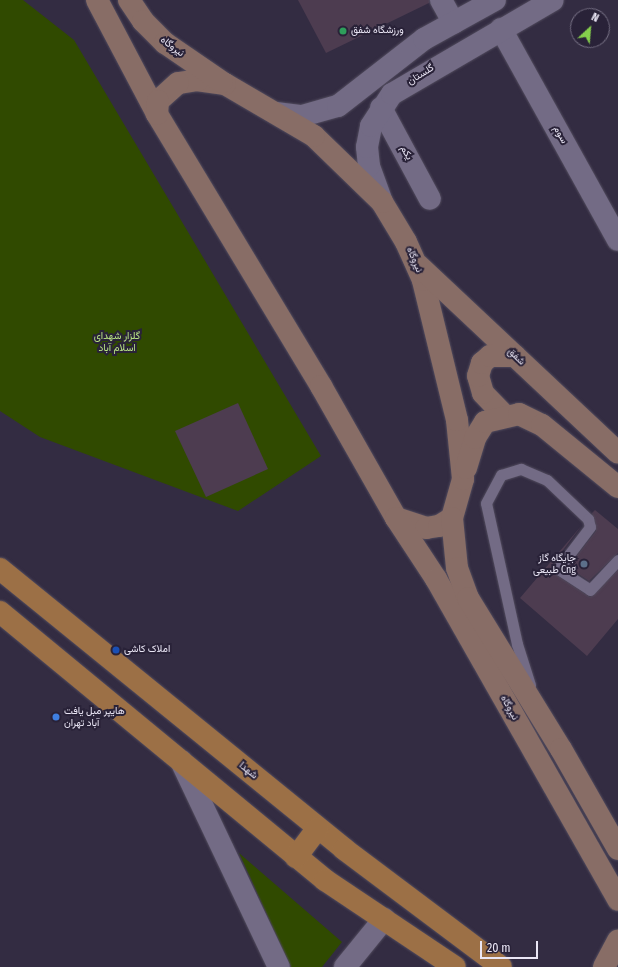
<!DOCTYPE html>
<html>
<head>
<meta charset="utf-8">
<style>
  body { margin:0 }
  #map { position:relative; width:618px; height:967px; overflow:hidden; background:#332c42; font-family:"Fira Sans Condensed",Vazirmatn,sans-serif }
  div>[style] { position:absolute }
  .green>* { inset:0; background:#304a00 }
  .building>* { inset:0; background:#4d3c50 }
  .roads { filter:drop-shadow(0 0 1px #514b5d) drop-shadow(0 0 1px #514b5d) }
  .service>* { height:11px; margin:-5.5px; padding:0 5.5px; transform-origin:5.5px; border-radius:5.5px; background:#736b85 }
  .minor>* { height:22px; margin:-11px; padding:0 11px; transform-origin:11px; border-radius:11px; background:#736b85 }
  .tertiary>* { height:22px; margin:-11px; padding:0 11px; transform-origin:11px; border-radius:11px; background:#736b85 }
  .secondary>* { height:22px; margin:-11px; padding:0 11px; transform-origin:11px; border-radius:11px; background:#886d66 }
  .primary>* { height:22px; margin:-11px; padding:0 11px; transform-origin:11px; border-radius:11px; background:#9c7046 }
  .dots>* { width:11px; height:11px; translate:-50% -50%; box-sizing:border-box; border:2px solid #292238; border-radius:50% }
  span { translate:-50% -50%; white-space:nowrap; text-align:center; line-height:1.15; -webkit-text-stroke:4px #292238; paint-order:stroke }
  .poi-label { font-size:10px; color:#eae6f5 }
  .left { translate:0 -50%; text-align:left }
  .right { translate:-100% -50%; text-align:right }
  .street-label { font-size:10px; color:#eae6f5 }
  .park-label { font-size:10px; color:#b9e485 }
  .north { position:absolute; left:570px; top:8px; width:40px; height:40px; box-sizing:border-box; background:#292238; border:1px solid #767084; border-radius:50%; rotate:26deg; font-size:11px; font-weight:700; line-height:16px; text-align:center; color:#eae6f5 }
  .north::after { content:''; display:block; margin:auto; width:14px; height:18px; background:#85cf4c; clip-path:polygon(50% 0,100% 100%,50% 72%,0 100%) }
  .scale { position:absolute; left:480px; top:941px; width:58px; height:18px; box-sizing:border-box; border:2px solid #eae6f5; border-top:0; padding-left:5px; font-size:12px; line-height:14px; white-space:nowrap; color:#eae6f5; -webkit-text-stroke:3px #292238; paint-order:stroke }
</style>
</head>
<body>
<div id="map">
  <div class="green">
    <i style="clip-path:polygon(0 0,23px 0,74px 40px,321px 456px,238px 511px,40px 437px,0 411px)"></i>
    <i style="clip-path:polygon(239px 853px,342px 942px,322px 967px,291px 967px)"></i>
  </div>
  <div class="building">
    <i style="clip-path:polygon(298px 0,429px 0,429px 3px,326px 53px)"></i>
    <i style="clip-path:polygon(238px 403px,268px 469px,206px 497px,175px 431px)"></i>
    <i style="clip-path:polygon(595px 510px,618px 529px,618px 553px,589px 581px,568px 567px,596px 531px,592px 513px)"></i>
    <i style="clip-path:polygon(582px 525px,552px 565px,552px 572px,590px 597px,618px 570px,618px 619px,587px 656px,520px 598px)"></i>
  </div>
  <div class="roads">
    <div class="service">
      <i style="left:530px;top:685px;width:43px;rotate:-107.6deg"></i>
      <i style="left:517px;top:644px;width:144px;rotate:-102.4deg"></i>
      <i style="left:486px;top:503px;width:32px;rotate:-62deg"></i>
      <i style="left:501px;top:475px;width:21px;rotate:-17deg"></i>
      <i style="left:521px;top:469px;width:28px;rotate:23deg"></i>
      <i style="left:547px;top:480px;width:57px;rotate:43.6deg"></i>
      <i style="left:588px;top:519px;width:8px;rotate:76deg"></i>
      <i style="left:590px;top:527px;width:53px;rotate:127.3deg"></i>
      <i style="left:558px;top:569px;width:38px;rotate:33deg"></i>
      <i style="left:590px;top:590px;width:41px;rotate:-47deg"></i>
    </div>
    <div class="minor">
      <i style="left:441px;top:0;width:26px;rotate:61deg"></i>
      <i style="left:501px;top:29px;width:241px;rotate:61deg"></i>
      <i style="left:381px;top:108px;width:103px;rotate:61.7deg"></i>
      <i style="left:181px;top:761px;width:228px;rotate:64.6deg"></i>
      <i style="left:345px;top:967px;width:62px;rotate:-50.9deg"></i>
    </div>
    <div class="tertiary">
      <i style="left:276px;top:113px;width:26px;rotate:7deg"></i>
      <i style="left:302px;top:116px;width:37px;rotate:-16deg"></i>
      <i style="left:338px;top:106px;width:109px;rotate:-37.9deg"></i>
      <i style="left:424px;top:39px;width:81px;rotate:-28.8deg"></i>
      <i style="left:382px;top:202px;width:38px;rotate:-110deg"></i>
      <i style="left:369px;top:166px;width:19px;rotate:-96deg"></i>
      <i style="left:367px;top:147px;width:21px;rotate:-79deg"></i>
      <i style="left:371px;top:126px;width:38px;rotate:-57deg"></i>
      <i style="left:392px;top:94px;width:186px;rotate:-30.3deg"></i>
    </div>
    <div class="secondary">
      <i style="left:97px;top:0;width:129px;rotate:62.2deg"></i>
      <i style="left:157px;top:114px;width:318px;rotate:58.9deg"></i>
      <i style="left:321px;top:386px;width:152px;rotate:60.4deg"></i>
      <i style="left:396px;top:518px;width:32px;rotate:18deg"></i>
      <i style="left:426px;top:528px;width:13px;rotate:-9deg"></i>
      <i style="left:439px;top:526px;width:15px;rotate:-32deg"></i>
      <i style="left:452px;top:518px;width:41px;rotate:-74.2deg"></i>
      <i style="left:463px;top:479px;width:59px;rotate:-95.8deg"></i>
      <i style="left:457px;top:420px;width:144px;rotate:-103.7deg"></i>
      <i style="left:423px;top:280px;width:42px;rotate:-114.1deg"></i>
      <i style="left:406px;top:242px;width:47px;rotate:-121deg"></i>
      <i style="left:382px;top:202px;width:95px;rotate:-135.9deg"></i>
      <i style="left:314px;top:136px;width:103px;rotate:-149.7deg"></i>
      <i style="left:225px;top:84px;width:27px;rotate:-172deg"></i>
      <i style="left:198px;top:80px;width:20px;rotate:171deg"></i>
      <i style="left:178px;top:83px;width:27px;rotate:138deg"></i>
      <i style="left:158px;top:101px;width:13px;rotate:94deg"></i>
      <i style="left:129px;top:0;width:25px;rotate:56deg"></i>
      <i style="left:143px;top:21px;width:31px;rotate:45deg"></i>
      <i style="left:165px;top:43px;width:69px;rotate:34.4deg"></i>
      <i style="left:418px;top:265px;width:274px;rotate:43.2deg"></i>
      <i style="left:504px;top:415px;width:30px;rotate:-134deg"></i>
      <i style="left:483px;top:393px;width:18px;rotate:-106deg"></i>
      <i style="left:478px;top:376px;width:14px;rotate:-73deg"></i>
      <i style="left:482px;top:363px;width:11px;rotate:-41deg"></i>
      <i style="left:490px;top:356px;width:25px"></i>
      <i style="left:466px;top:468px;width:31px;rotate:-73deg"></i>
      <i style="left:475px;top:438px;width:19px;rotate:-58deg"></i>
      <i style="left:485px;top:422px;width:35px;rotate:-13deg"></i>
      <i style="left:519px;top:414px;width:25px;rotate:26deg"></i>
      <i style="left:542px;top:425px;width:98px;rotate:39.2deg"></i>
      <i style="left:396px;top:518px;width:73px;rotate:56.7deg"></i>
      <i style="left:436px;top:579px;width:369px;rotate:60.4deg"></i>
      <i style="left:452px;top:518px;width:50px;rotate:84.3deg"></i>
      <i style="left:457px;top:568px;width:32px;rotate:70deg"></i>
      <i style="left:468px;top:598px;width:177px;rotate:58.4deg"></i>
      <i style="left:561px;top:749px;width:115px;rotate:60.3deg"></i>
      <i style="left:604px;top:967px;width:30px;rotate:-62deg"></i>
    </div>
    <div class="primary">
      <i style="left:0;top:569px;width:444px;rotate:39.1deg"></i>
      <i style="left:344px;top:849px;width:196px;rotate:36.9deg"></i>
      <i style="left:0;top:612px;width:421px;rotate:39.5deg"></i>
      <i style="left:325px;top:880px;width:156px;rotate:33.8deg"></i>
      <i style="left:296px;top:857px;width:36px;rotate:-53deg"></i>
    </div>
  </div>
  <div class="dots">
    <i style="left:343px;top:31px;background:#2e9e5b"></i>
    <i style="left:584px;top:564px;background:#5c6f8a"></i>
    <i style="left:116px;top:650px;background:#1a4fb4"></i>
    <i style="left:56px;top:717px;background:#3f7fe0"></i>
  </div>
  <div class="poi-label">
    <span class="left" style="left:351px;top:31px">ورزشگاه شفق</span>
    <span class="right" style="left:576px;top:564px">جایگاه گاز<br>طبیعی Cng</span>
    <span class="left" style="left:124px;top:650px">املاک کاشی</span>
    <span class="left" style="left:64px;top:717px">هایپر مبل یافت<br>آباد تهران</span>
  </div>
  <div class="street-label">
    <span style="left:172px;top:47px;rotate:37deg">نیروگاه</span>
    <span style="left:421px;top:75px;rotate:-32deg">گلستان</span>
    <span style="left:560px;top:135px;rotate:61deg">سوم</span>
    <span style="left:406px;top:153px;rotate:62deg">یکم</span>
    <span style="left:414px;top:260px;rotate:67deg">نیروگاه</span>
    <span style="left:516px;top:357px;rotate:44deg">شفق</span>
    <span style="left:509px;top:708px;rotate:61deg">نیروگاه</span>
    <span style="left:248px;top:771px;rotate:39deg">شهدا</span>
  </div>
  <div class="park-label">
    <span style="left:117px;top:342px">گلزار شهدای<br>اسلام آباد</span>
  </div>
  <div class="north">N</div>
  <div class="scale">20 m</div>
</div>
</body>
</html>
